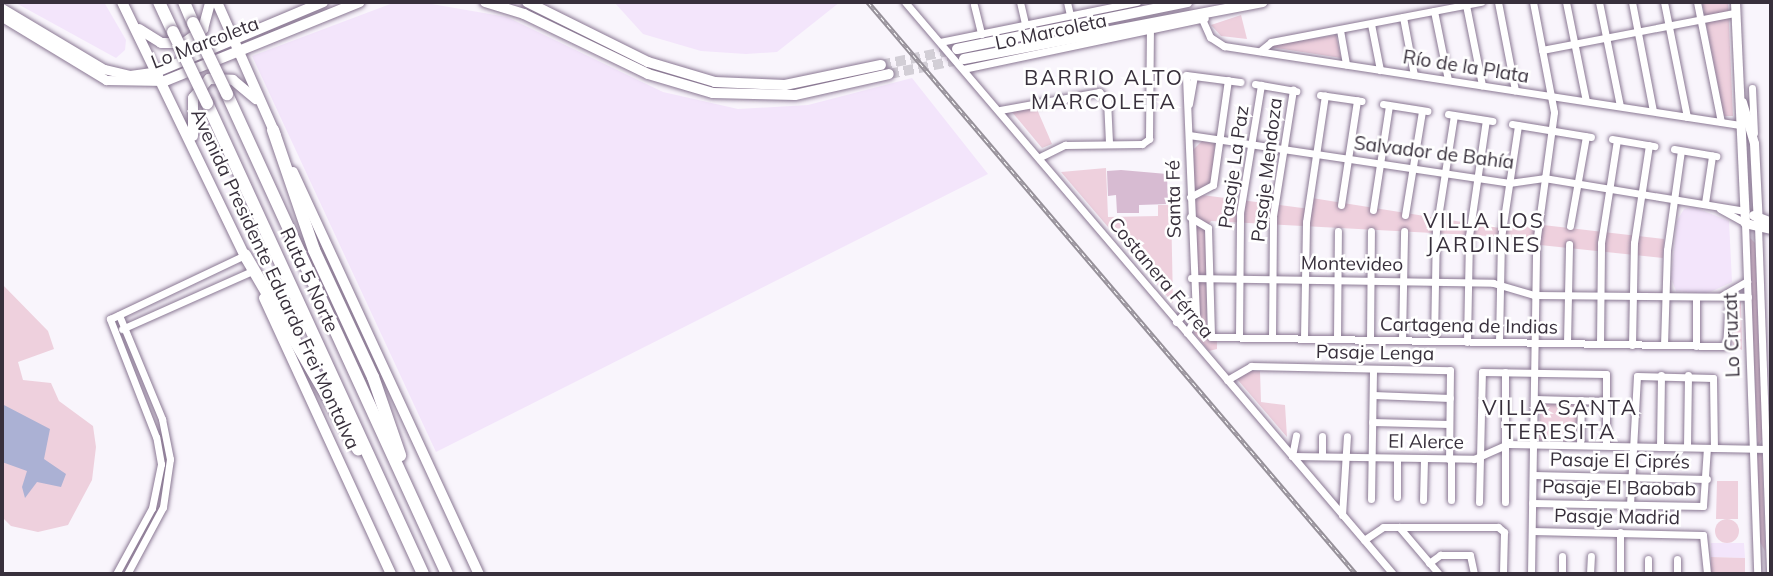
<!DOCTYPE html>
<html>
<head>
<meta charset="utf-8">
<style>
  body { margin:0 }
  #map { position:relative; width:1773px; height:576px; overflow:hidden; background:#f9f5fc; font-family:Mulish,sans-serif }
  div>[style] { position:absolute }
  .built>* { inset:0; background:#f3e5fb }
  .green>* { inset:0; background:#eed0dd }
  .round { border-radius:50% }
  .water>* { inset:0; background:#abb1d4 }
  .building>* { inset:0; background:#d7bbd2 }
  .secondary-tunnel>* { height:10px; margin-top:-5px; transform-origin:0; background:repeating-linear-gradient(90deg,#d2ced6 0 10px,transparent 0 15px) }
  .roads { filter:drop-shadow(0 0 2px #8a7893) drop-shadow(0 0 2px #8a7893) }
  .minor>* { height:7px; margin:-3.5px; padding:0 3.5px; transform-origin:3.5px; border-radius:3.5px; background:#fff }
  .tertiary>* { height:9px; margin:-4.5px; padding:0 4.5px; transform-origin:4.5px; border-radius:4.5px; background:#fff }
  .secondary>* { height:10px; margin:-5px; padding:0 5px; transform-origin:5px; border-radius:5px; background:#fff }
  .motorway>* { height:12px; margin:-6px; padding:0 6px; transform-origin:6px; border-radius:6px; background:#fff }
  .rail>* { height:4.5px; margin-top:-2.25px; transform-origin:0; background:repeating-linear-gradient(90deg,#fff 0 5px,#969099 0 10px); box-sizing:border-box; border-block:2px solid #969099 }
  .bridges { filter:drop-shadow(0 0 2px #8a7893) drop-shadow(0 0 2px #8a7893) }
  .motorway-bridge>* { height:12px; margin:-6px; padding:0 6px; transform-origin:6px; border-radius:6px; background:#fff }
  span { translate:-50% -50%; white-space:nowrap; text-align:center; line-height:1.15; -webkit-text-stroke:5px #fff; paint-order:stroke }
  .street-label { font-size:19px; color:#38303c }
  .neighbourhood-label { font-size:21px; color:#38303c; letter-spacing:2px }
  .frame { position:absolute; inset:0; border:4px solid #38303c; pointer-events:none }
</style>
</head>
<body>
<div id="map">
  <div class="built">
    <i style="clip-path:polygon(14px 2px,104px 2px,126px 40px,125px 50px,116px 58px)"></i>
    <i style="clip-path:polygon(420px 2px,507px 17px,663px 92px,738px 109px,808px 105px,912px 78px,988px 174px,436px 452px,252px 56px,393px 3px)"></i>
    <i style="clip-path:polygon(614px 2px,840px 2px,777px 52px,746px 54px,701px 51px,643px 34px)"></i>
    <i style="clip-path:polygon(1694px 207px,1729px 221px,1732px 282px,1706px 294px,1676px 291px,1671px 278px,1677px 221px,1684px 209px)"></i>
    <i style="clip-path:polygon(1711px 543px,1744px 543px,1745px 558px,1711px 557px)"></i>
  </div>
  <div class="green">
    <i style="clip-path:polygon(1702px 2px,1728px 2px,1733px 116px,1724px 116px)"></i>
    <i style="clip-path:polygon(1241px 15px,1247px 39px,1221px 36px,1211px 25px)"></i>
    <i style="clip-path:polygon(1336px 35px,1341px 58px,1270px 47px,1279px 44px)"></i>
    <i style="clip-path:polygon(1036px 107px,1052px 144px,1042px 148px,1012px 112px)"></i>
    <i style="clip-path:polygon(1202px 141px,1215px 144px,1210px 188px,1194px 193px,1193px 150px)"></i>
    <i style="clip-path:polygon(1106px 168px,1108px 217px,1158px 216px,1158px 205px,1171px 205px,1173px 303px,1061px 172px)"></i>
    <i style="clip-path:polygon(1202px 195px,1310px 209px,1312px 198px,1506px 229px,1543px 225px,1664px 239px,1663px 258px,1540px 245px,1528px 238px,1211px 221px,1206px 228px,1207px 336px,1217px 339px,1217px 349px,1209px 351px,1194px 333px,1199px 321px,1195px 198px)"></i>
    <i style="clip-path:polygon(1748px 236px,1755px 243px,1763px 438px,1758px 445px)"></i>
    <i style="clip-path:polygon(2px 284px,48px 331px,54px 349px,18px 362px,23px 380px,51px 383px,59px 401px,93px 426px,96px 447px,92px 480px,68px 525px,38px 532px,11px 526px,2px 517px)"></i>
    <i style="clip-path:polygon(1741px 302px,1742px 350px,1733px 345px,1727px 303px)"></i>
    <i style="clip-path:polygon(1248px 371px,1260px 371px,1261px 402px,1285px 405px,1287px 437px,1237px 379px)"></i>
    <i style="clip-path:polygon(1540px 403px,1579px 404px,1579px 441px,1539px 440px)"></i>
    <i style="clip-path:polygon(1756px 452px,1762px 454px,1765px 551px,1760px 542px)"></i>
    <i style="clip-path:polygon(1717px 481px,1738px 481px,1738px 519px,1716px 519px)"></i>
    <i class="round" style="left:1715px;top:519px;width:24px;height:24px"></i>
    <i style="clip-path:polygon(1711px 557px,1745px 558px,1745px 574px,1711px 574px)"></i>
  </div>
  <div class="water">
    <i style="clip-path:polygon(2px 404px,50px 429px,44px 459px,66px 474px,61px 487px,37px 482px,25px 498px,22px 487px,27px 471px,2px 462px)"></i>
  </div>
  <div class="building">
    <i style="clip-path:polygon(1121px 170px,1167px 174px,1168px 204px,1139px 205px,1139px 213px,1117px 213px,1116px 195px,1108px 196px,1107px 171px)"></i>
  </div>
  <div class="secondary-tunnel">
    <i style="left:881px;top:65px;width:74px;rotate:-11.8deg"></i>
    <i style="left:889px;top:74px;width:76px;rotate:-11.3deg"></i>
  </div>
  <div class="roads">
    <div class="minor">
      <i style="left:905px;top:2px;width:752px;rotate:49.53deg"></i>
      <i style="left:1020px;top:2px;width:23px;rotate:77deg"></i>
      <i style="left:1067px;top:2px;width:13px;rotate:77deg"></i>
      <i style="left:1498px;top:2px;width:90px;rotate:79.1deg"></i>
      <i style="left:1566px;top:2px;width:101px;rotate:78.6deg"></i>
      <i style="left:1599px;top:2px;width:106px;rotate:78.6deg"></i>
      <i style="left:1632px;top:2px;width:111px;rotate:79.1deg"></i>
      <i style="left:1664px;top:2px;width:117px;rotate:78.7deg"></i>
      <i style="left:1697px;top:2px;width:122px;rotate:78.7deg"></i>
      <i style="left:974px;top:5px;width:30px;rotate:76deg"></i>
      <i style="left:1466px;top:5px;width:82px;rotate:78.7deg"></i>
      <i style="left:1434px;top:11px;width:70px;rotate:78.5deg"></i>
      <i style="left:1403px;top:17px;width:59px;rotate:79.3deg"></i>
      <i style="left:1202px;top:19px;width:20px;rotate:66deg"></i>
      <i style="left:1210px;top:37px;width:17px;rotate:33deg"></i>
      <i style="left:1224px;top:46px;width:522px;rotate:8.7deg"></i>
      <i style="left:1371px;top:24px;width:47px;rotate:78.9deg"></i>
      <i style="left:1340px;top:30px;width:35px;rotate:80deg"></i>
      <i style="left:940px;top:42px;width:201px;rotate:-11.5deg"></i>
      <i style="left:1542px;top:50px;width:197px;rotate:-10.9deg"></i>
      <i style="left:1260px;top:51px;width:14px;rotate:-39deg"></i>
      <i style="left:1271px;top:42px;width:214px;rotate:-10.8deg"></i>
      <i style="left:963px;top:69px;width:247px;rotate:-11.9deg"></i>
      <i style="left:1255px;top:84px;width:42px;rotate:9.7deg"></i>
      <i style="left:1752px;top:88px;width:45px;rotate:87.5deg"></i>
      <i style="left:1320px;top:95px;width:42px;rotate:8.1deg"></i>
      <i style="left:1189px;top:104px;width:28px;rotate:-80deg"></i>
      <i style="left:1383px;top:104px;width:45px;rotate:9deg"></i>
      <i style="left:1000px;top:110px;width:101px;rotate:-10.3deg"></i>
      <i style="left:1099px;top:92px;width:11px;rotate:45deg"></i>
      <i style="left:1107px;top:100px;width:43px;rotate:87.3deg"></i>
      <i style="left:1448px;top:114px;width:45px;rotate:9deg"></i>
      <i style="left:1512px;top:124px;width:80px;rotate:9.3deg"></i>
      <i style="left:1189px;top:135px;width:324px;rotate:8.5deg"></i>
      <i style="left:1509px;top:183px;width:35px;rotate:-8deg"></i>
      <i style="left:1544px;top:178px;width:204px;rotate:9.3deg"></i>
      <i style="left:1612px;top:139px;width:43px;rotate:9.5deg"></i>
      <i style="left:1674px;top:149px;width:43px;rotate:9.5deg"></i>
      <i style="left:1040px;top:157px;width:28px;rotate:-26deg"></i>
      <i style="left:1065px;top:145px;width:77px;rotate:-0.7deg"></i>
      <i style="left:1142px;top:144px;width:9px;rotate:-36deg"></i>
      <i style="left:1149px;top:139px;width:110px;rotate:-89.5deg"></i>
      <i style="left:1190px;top:197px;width:26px;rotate:-28deg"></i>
      <i style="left:1213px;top:185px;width:106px;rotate:-81.9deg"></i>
      <i style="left:1705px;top:203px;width:48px;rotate:-81.5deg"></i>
      <i style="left:1341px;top:205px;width:106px;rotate:-81.3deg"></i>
      <i style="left:1720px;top:209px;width:29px;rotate:29deg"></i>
      <i style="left:1745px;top:223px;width:351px;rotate:88deg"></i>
      <i style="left:1373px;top:210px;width:105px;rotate:-81.3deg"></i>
      <i style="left:1405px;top:215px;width:105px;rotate:-80.7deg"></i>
      <i style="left:1190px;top:217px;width:21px;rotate:31deg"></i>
      <i style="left:1208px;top:228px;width:109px;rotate:88.4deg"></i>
      <i style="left:1211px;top:337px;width:515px;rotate:1deg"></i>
      <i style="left:1726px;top:346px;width:39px;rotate:-86deg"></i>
      <i style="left:1570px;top:226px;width:91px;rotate:-79.9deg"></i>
      <i style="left:1758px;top:226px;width:348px;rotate:88deg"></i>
      <i style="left:1191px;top:278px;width:302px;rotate:0.9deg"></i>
      <i style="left:1493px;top:283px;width:43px;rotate:16.3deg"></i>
      <i style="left:1534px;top:295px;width:214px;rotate:0.5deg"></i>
      <i style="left:1723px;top:295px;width:28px;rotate:-30deg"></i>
      <i style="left:119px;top:315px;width:113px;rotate:67.5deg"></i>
      <i style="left:162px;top:419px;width:41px;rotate:78.7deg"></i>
      <i style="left:170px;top:459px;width:49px;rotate:98.3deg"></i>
      <i style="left:163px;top:507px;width:76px;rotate:118.2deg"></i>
      <i style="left:1176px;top:322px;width:25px;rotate:-47deg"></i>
      <i style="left:122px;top:329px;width:142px;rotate:-24deg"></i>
      <i style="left:1187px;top:333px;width:20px;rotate:-63deg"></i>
      <i style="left:1196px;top:315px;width:240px;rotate:-92.4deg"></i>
      <i style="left:1186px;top:75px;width:55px;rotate:7.3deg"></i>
      <i style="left:1239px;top:337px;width:124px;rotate:-89.5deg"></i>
      <i style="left:1240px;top:213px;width:130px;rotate:-80.7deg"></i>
      <i style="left:1272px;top:338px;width:122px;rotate:-89.5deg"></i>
      <i style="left:1273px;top:216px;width:128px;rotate:-81deg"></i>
      <i style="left:1304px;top:338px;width:116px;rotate:-89deg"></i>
      <i style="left:1306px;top:222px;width:128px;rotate:-81.5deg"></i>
      <i style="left:1337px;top:339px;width:108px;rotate:-89.5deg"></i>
      <i style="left:1370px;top:340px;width:109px;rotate:-89.5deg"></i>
      <i style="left:1402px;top:340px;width:109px;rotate:-88.9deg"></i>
      <i style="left:1434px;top:341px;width:111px;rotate:-89deg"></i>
      <i style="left:1436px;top:230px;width:116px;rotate:-81.1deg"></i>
      <i style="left:1467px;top:342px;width:106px;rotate:-88.9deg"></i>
      <i style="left:1469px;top:236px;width:117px;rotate:-81.7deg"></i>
      <i style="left:1499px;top:342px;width:104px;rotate:-88.9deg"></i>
      <i style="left:1501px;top:238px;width:114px;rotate:-81.4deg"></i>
      <i style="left:1567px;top:343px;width:99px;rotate:-88.8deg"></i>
      <i style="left:1600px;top:344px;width:101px;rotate:-89.4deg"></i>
      <i style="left:1601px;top:243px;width:104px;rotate:-81.2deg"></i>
      <i style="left:1632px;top:345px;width:102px;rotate:-88.9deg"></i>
      <i style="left:1634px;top:243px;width:99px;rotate:-81.3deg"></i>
      <i style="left:1664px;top:345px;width:95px;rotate:-88.2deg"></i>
      <i style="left:1667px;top:250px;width:100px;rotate:-82deg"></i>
      <i style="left:1696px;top:346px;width:48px;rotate:-90deg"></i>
      <i style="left:1227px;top:380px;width:28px;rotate:-30deg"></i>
      <i style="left:1251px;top:366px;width:199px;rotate:1.2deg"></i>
      <i style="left:1450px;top:370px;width:89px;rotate:90.6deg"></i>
      <i style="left:1373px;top:395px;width:77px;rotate:2.2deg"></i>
      <i style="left:1534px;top:399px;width:73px;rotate:1.6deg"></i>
      <i style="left:1372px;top:422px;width:77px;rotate:1.5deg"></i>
      <i style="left:1580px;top:445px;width:45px;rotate:-88.7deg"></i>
      <i style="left:1660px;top:447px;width:72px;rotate:-89.2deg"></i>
      <i style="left:1687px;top:447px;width:72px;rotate:-89.2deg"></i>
      <i style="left:1292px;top:456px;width:182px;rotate:0.9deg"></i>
      <i style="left:1474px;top:459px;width:37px;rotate:-24deg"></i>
      <i style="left:1508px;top:444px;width:259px;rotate:1.1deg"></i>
      <i style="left:1292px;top:456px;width:21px;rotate:-79deg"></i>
      <i style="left:1322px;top:456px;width:20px;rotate:-90deg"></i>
      <i style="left:1451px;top:459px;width:41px;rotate:90deg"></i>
      <i style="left:1533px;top:475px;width:174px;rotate:1.3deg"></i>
      <i style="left:1397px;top:497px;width:39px;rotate:-90deg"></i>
      <i style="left:1371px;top:499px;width:130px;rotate:-89.1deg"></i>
      <i style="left:1423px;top:500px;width:42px;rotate:-88.6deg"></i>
      <i style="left:1479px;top:502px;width:130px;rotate:-88.7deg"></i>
      <i style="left:1482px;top:372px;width:124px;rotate:0.9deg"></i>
      <i style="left:1606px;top:374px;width:71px;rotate:90deg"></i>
      <i style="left:1505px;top:502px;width:130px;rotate:-90deg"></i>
      <i style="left:1532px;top:503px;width:171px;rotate:1deg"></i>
      <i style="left:1703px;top:506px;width:58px;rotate:-86.1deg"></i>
      <i style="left:1630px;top:505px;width:129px;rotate:-86.9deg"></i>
      <i style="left:1637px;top:376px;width:76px;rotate:1.5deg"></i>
      <i style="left:1713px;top:378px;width:70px;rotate:89.2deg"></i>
      <i style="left:1342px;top:515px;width:79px;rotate:-86.4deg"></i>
      <i style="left:1399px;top:527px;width:62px;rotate:49.6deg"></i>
      <i style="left:1532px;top:531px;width:171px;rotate:1.3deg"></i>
      <i style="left:1703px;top:535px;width:39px;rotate:84deg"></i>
      <i style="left:1364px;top:540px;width:23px;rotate:-34deg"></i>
      <i style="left:1383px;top:527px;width:115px"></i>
      <i style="left:1498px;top:527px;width:8px;rotate:40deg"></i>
      <i style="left:1504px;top:532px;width:42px;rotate:91.4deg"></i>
      <i style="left:1429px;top:563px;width:14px;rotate:-36deg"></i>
      <i style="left:1440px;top:555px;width:30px"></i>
      <i style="left:1470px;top:555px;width:19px;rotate:78deg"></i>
      <i style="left:116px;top:574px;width:75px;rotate:-61.4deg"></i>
      <i style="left:152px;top:508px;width:45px;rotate:-78.4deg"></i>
      <i style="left:161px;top:464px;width:27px;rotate:-100deg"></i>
      <i style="left:156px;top:437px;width:127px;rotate:-111.3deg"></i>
      <i style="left:110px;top:319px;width:149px;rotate:-25.4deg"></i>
      <i style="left:1531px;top:574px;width:330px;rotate:-89.1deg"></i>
      <i style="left:1536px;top:244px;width:133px;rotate:-82.2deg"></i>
      <i style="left:1554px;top:112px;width:112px;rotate:-100.8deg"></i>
      <i style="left:1562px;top:574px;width:18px;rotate:-90deg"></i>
      <i style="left:1590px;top:574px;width:18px;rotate:-87deg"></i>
      <i style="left:1620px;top:574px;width:42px;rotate:-90deg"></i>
      <i style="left:1648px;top:574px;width:15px;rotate:-90deg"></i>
      <i style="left:1677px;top:574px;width:15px;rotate:-90deg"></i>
    </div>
    <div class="tertiary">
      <i style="left:1735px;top:2px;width:221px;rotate:87.4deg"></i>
      <i style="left:1745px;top:223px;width:27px;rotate:13deg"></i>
      <i style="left:2px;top:8px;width:119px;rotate:30.9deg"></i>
      <i style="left:104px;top:69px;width:27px;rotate:13deg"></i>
      <i style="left:130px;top:75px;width:29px;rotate:-8deg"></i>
      <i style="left:2px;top:17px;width:122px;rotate:31.2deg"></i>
      <i style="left:106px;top:80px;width:59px;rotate:1deg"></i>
      <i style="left:1742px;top:102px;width:43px;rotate:73.7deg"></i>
      <i style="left:1754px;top:143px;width:83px;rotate:87.2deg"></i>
      <i style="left:1753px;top:215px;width:19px;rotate:21deg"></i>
    </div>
    <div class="secondary">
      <i style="left:122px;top:2px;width:285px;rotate:64.2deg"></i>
      <i style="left:217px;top:2px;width:146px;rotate:66.2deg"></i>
      <i style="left:485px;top:2px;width:41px;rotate:17.1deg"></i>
      <i style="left:524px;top:14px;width:138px;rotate:25.8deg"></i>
      <i style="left:648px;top:74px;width:68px;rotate:16.3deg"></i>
      <i style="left:713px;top:93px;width:82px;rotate:1.4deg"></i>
      <i style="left:795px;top:95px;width:96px;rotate:-12.6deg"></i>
      <i style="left:527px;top:2px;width:135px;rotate:26.4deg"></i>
      <i style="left:648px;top:62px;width:70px;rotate:16.6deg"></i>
      <i style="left:715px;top:82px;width:70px;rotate:2.5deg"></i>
      <i style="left:785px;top:85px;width:98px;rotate:-11.8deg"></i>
      <i style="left:139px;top:29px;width:26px;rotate:32deg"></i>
      <i style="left:161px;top:43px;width:23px"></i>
      <i style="left:184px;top:43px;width:24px;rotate:-36deg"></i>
      <i style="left:203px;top:29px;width:28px;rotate:-75deg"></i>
      <i style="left:957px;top:49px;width:235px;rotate:-11.5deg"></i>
      <i style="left:964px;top:59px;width:304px;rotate:-10.8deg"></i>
      <i style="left:159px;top:71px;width:178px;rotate:-22.8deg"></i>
      <i style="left:165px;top:81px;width:210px;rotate:-22.1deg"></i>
      <i style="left:193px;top:136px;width:38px;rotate:-90deg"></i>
      <i style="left:193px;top:98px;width:25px;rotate:-50deg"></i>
      <i style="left:209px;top:79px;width:24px;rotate:2deg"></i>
      <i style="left:233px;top:80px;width:30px;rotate:40deg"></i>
      <i style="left:293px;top:172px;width:443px;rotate:65.2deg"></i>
      <i style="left:264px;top:298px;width:304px;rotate:65.3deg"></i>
    </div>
    <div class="motorway">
      <i style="left:159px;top:2px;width:33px;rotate:65deg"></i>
      <i style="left:184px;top:2px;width:23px;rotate:67deg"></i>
      <i style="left:227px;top:94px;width:528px;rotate:65.38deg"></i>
      <i style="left:207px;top:103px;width:518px;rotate:65.36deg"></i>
      <i style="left:273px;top:130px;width:127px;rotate:71.1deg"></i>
      <i style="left:314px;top:250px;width:140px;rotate:65.1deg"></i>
      <i style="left:373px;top:377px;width:83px;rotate:70.9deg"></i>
      <i style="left:245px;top:255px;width:225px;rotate:59.8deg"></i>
    </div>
  </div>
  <div class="rail">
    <i style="left:868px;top:2px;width:752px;rotate:49.53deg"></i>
  </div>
  <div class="bridges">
    <div class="motorway-bridge">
      <i style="left:193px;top:23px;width:79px;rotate:64.4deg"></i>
      <i style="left:173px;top:32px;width:79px;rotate:64.4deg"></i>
    </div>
  </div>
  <div class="street-label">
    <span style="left:1051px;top:32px;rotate:-12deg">Lo Marcoleta</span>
    <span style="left:205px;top:43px;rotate:-21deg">Lo Marcoleta</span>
    <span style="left:1466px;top:67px;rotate:9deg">Río de la Plata</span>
    <span style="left:1434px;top:153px;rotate:7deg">Salvador de Bahía</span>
    <span style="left:1234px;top:167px;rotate:-82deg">Pasaje La Paz</span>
    <span style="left:1267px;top:170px;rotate:-83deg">Pasaje Mendoza</span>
    <span style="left:1174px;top:199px;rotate:-91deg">Santa Fé</span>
    <span style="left:1352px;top:264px;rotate:1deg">Montevideo</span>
    <span style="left:1161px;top:278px;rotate:50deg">Costanera Férrea</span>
    <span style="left:275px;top:279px;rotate:65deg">Avenida Presidente Eduardo Frei Montalva</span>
    <span style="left:309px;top:280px;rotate:65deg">Ruta 5 Norte</span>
    <span style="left:1469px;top:326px;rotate:1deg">Cartagena de Indias</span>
    <span style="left:1732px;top:335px;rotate:-92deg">Lo Cruzat</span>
    <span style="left:1375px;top:353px;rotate:1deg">Pasaje Lenga</span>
    <span style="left:1426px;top:442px;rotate:1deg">El Alerce</span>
    <span style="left:1620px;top:461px;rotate:1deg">Pasaje El Ciprés</span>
    <span style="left:1619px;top:488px;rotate:1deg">Pasaje El Baobab</span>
    <span style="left:1617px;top:517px;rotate:1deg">Pasaje Madrid</span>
  </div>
  <div class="neighbourhood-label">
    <span style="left:1104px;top:89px">BARRIO ALTO<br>MARCOLETA</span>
    <span style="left:1484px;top:232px">VILLA LOS<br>JARDINES</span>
    <span style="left:1560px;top:419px">VILLA SANTA<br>TERESITA</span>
  </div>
  <div class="frame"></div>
</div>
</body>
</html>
